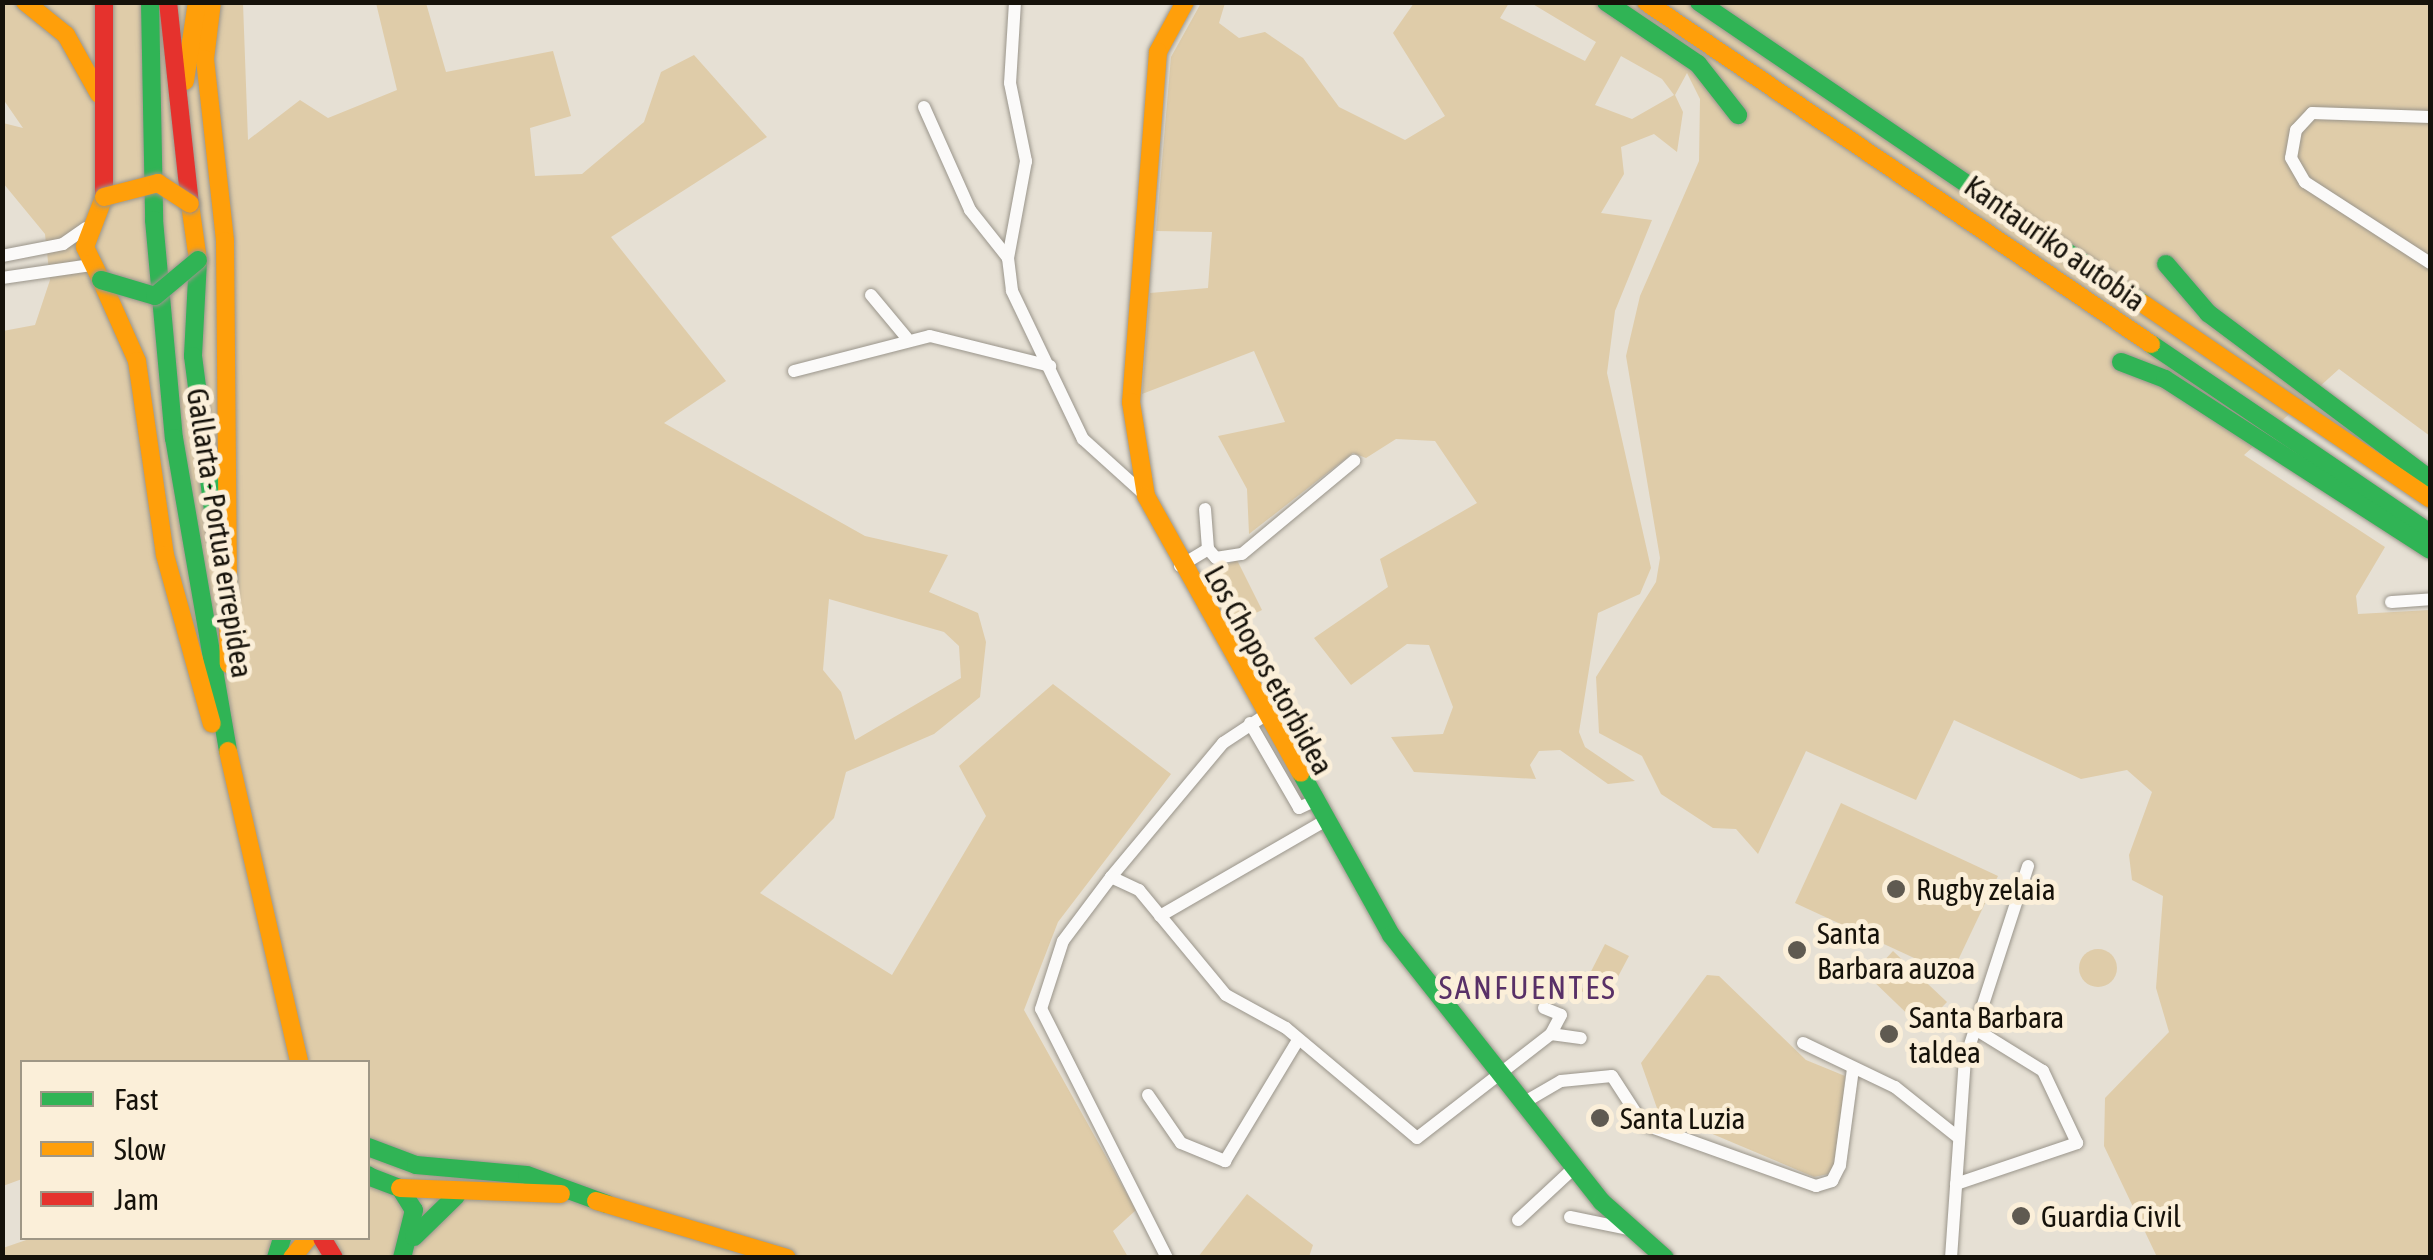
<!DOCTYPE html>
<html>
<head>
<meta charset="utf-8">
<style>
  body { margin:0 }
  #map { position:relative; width:2433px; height:1260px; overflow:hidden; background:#e6e0d4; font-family:"Asap Condensed",sans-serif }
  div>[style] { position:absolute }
  .green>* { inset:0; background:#dfcca9 }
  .round { border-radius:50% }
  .roads { filter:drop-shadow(0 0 2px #9a958b) drop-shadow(0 0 2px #9a958b) }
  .street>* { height:12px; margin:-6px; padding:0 6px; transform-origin:6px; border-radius:6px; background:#fbfaf9 }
  .fast>* { height:18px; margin:-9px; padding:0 9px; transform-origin:9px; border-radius:9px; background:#30b455 }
  .slow>* { height:18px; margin:-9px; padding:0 9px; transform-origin:9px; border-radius:9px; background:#ff9f0a }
  .jam>* { height:18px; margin:-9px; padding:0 9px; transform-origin:9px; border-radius:9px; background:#e5322d }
  .bridges { filter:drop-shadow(0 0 2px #9a958b) drop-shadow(0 0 2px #9a958b) }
  .fast-bridge>* { height:18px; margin:-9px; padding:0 9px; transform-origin:9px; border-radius:9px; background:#30b455 }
  .slow-bridge>* { height:18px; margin:-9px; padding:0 9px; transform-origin:9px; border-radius:9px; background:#ff9f0a }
  .dots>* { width:28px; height:28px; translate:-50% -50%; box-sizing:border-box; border:5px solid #fbefd9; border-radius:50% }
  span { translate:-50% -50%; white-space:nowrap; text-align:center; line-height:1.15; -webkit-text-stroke:10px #fbefd9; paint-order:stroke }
  .street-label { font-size:30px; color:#16120a }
  .poi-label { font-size:30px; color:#16120a }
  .left { translate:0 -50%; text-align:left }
  .neighbourhood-label { font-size:32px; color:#583067; letter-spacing:2.5px }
  .frame { position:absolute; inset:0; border:5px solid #16120a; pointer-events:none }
  .legend { position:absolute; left:20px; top:1060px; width:350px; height:180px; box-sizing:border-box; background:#fbefd9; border:2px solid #9f9786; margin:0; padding:12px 18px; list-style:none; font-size:30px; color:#16120a }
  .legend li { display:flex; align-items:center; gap:20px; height:50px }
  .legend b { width:50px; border:2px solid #9f9786 }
</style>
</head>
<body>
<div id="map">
  <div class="green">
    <i style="clip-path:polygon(evenodd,3px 3px,243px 3px,248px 140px,300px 100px,328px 118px,397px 90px,376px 3px,426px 3px,446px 72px,553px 51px,571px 116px,530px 128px,535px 176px,582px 174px,644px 122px,661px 72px,694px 55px,767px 137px,611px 237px,726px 381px,664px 423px,865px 536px,948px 555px,929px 592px,978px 613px,986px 642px,980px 697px,934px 734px,846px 772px,834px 818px,760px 893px,892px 975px,986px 816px,959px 766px,1053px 684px,1171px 774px,1058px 922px,1024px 1010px,1136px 1210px,1113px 1231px,1128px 1257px,3px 1257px,3px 1248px,32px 1238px,368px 1238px,368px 1062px,22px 1062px,22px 1179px,3px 1186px,3px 331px,35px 325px,50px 280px,45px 234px,3px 183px,3px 123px,23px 128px,3px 99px,3px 3px,829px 599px,944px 632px,959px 646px,961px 678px,855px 740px,841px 692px,823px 670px,829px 599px)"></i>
    <i style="clip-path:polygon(evenodd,1201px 3px,1225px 3px,1219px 23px,1239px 38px,1265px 32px,1303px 58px,1339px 107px,1405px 140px,1445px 116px,1393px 33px,1414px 3px,1509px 3px,1500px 18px,1585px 61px,1596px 42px,1531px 3px,2430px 3px,2430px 436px,2339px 369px,2244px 455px,2385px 547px,2356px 596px,2358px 614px,2430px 610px,2430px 1257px,2157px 1257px,2104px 1146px,2105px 1098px,2169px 1032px,2156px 988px,2163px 896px,2132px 880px,2129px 855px,2152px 792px,2127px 770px,2081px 779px,1954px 720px,1916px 800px,1806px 751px,1758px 854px,1736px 829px,1713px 828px,1661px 794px,1642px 756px,1599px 733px,1596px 677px,1656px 582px,1660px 558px,1626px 356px,1640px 296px,1699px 161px,1700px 99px,1687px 73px,1675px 95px,1683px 112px,1677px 152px,1654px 134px,1621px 147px,1624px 174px,1601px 213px,1652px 220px,1615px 311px,1607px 373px,1651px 568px,1640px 594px,1598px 613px,1579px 732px,1585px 747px,1635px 781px,1608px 784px,1560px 750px,1539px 751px,1530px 765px,1536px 779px,1414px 772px,1391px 737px,1443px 734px,1453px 707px,1429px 645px,1407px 644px,1351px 685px,1314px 638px,1388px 587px,1380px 559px,1477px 503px,1435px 441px,1396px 439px,1366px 458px,1353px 453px,1249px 534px,1247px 489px,1218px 436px,1285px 422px,1254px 351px,1142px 394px,1150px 293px,1208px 288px,1212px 232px,1156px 231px,1171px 57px,1201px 3px,1621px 56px,1662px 79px,1674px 95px,1632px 119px,1595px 105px,1621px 56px)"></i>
    <i style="clip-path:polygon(1237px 560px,1262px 610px,1227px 627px,1200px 576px)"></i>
    <i style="clip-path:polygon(1841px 803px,1998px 876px,1951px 975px,1795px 903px)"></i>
    <i style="clip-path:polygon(1605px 944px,1629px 956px,1604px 1003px,1581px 991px)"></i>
    <i class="round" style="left:2079px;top:949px;width:38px;height:38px"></i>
    <i style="clip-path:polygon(1893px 951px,1947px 1002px,1922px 1028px,1869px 977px)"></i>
    <i style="clip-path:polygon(1707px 975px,1719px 976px,1806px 1060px,1845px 1076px,1838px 1159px,1828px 1174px,1814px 1177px,1658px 1111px,1641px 1063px)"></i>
    <i style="clip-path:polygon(1247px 1194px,1313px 1245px,1309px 1257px,1198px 1257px)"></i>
  </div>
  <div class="roads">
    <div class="street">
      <i style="left:1015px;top:2px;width:81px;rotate:93.5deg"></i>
      <i style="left:1010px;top:83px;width:80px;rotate:78.4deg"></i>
      <i style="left:1026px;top:161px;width:99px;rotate:100.5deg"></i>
      <i style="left:1008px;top:258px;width:33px;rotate:83deg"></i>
      <i style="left:1012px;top:291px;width:164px;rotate:64.4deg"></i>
      <i style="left:1083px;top:439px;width:85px;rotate:42.1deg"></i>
      <i style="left:924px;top:107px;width:113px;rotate:65.9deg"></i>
      <i style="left:970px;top:210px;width:61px;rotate:51.6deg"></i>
      <i style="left:2430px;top:117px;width:118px;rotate:-178.1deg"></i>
      <i style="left:2312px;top:113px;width:23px;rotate:133deg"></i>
      <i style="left:2296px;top:130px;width:28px;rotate:100deg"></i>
      <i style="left:2291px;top:158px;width:28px;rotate:60deg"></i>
      <i style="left:2305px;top:182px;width:149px;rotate:32.9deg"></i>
      <i style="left:2px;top:256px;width:62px;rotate:-11.1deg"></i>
      <i style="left:63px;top:244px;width:28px;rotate:-35deg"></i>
      <i style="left:2px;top:278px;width:90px;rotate:-8.3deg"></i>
      <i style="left:871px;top:295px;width:55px;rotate:50.2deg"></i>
      <i style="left:794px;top:371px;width:140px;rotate:-14.4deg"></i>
      <i style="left:930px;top:336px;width:124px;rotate:14deg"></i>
      <i style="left:1208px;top:549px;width:12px;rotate:48deg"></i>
      <i style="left:1216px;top:558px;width:26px;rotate:-9deg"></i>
      <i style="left:1242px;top:554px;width:146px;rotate:-39.7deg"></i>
      <i style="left:1180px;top:566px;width:33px;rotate:-31deg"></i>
      <i style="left:1208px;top:549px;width:40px;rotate:-94.3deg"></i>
      <i style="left:2391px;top:602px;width:39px;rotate:-4deg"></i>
      <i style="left:1250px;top:723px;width:98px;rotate:60deg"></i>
      <i style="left:1299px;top:808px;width:14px;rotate:-25deg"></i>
      <i style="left:1111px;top:877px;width:175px;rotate:-50.1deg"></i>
      <i style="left:1223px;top:743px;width:49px;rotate:-33.4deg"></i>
      <i style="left:1160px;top:916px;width:188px;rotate:-30deg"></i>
      <i style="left:1544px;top:1008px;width:18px;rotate:22deg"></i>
      <i style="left:1561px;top:1015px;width:21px;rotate:118deg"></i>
      <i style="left:1803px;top:1043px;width:102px;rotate:25.6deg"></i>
      <i style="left:1895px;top:1087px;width:82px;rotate:38.6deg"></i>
      <i style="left:1148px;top:1095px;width:58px;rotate:55.5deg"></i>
      <i style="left:1181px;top:1143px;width:48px;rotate:22.2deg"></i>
      <i style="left:1225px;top:1161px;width:141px;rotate:-58.9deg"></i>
      <i style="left:1523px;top:1103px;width:44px;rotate:-30.1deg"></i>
      <i style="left:1561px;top:1081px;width:51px;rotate:-5.6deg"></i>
      <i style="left:1612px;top:1076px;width:57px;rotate:57.1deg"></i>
      <i style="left:1643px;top:1124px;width:184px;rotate:19.7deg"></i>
      <i style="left:1816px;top:1186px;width:17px;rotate:-17deg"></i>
      <i style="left:1832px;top:1181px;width:18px;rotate:-63deg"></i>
      <i style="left:1840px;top:1165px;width:97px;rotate:-82.3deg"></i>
      <i style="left:1956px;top:1184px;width:128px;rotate:-18.7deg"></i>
      <i style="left:2077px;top:1143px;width:80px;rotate:-115.3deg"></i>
      <i style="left:2043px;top:1071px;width:80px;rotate:-148.3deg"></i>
      <i style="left:1570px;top:1217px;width:59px;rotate:11.7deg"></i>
      <i style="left:1518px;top:1220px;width:76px;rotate:-42.9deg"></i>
      <i style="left:1167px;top:1258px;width:279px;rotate:-116.8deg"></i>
      <i style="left:1041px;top:1009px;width:71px;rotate:-72.1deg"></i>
      <i style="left:1063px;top:941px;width:80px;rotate:-53.1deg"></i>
      <i style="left:1111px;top:877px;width:31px;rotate:25deg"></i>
      <i style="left:1139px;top:890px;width:136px;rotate:50.4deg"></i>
      <i style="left:1226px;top:995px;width:68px;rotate:28.8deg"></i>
      <i style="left:1286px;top:1028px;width:171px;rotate:40deg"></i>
      <i style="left:1417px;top:1138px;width:170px;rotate:-37.8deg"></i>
      <i style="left:1551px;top:1034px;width:30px;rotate:8deg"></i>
      <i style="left:1951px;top:1258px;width:198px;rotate:-86deg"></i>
      <i style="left:1965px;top:1060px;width:204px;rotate:-72deg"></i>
    </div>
    <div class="fast">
      <i style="left:150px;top:2px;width:218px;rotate:88.9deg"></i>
      <i style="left:154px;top:220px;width:219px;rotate:84.8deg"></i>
      <i style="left:174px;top:438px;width:318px;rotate:80.2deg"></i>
      <i style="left:1606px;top:2px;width:111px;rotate:34deg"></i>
      <i style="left:1698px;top:64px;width:65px;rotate:51.9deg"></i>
      <i style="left:1699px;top:2px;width:536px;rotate:34.19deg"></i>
      <i style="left:198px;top:260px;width:96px;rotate:93deg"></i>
      <i style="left:193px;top:356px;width:187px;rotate:82.6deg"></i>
      <i style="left:2166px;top:264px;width:65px;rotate:49.4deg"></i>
      <i style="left:2208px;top:313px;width:277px;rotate:36.8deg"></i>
      <i style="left:2151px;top:344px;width:337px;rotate:34.1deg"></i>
      <i style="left:2121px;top:362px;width:47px;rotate:21.1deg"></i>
      <i style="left:2165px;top:379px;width:315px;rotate:32.8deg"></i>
      <i style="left:1301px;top:773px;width:185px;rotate:60.9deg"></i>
      <i style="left:1391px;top:935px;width:340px;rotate:51.7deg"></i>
      <i style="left:1602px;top:1202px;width:84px;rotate:41.6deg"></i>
      <i style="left:368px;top:1147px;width:51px;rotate:20.6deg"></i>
      <i style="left:416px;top:1165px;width:111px;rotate:5.1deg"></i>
      <i style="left:527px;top:1175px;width:85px;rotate:19.9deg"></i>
      <i style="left:368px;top:1175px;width:1px;rotate:45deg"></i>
      <i style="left:368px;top:1176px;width:34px;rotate:21deg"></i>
      <i style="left:400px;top:1188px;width:26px;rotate:58deg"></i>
      <i style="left:414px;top:1210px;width:49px;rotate:104deg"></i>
      <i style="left:414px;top:1237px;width:59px;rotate:-44.3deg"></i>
      <i style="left:276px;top:1258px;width:21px;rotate:-73deg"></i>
    </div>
    <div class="slow">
      <i style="left:25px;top:2px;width:53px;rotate:38.8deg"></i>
      <i style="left:66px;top:35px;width:68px;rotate:60.8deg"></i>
      <i style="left:212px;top:2px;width:57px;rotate:97deg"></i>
      <i style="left:205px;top:59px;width:183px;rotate:83.7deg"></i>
      <i style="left:225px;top:241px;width:423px;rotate:89.5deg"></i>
      <i style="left:1185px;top:2px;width:57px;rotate:118.4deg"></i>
      <i style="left:1158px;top:52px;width:351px;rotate:94.4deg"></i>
      <i style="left:1131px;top:402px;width:95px;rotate:80.9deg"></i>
      <i style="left:1146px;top:496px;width:317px;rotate:60.8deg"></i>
      <i style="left:1646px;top:2px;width:610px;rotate:34.11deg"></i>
      <i style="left:185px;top:81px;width:80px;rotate:-81.4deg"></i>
      <i style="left:190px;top:204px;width:57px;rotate:81.9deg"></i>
      <i style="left:101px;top:280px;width:37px;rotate:-116deg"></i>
      <i style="left:85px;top:247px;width:53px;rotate:-69.2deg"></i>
      <i style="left:101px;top:280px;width:89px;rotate:66deg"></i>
      <i style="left:137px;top:361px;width:196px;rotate:81.8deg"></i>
      <i style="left:165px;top:555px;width:175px;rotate:74.5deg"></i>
      <i style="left:2142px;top:303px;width:348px;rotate:34.2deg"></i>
      <i style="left:228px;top:751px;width:319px;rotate:77.1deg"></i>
      <i style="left:400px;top:1188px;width:161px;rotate:2.1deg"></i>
      <i style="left:596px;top:1201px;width:199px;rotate:16.6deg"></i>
      <i style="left:292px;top:1258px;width:26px;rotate:-51deg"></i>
    </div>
    <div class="jam">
      <i style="left:104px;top:2px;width:195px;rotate:90deg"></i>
      <i style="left:168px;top:2px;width:203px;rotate:83.8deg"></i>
      <i style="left:322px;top:1238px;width:23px;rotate:59deg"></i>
    </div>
  </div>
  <div class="bridges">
    <div class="fast-bridge">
      <i style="left:101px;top:280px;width:56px;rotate:16.5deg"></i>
      <i style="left:155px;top:296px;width:56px;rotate:-39.9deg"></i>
    </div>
    <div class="slow-bridge">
      <i style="left:104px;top:197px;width:56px;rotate:-14.5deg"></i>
      <i style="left:158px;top:183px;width:38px;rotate:33deg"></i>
    </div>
  </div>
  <div class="dots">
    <i style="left:1896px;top:889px;background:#5f5a51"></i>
    <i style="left:1797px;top:950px;background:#5f5a51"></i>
    <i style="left:1889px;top:1034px;background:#5f5a51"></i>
    <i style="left:1600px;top:1118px;background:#5f5a51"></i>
    <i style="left:2021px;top:1216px;background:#5f5a51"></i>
  </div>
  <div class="street-label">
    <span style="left:2055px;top:243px;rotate:35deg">Kantauriko autobia</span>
    <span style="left:220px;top:533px;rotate:81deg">Gallarta - Portua errepidea</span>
    <span style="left:1269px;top:670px;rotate:61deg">Los Chopos etorbidea</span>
  </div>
  <div class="poi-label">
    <span class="left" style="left:1916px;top:889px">Rugby zelaia</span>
    <span class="left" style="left:1817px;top:950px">Santa<br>Barbara auzoa</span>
    <span class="left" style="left:1909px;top:1034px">Santa Barbara<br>taldea</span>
    <span class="left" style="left:1620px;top:1118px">Santa Luzia</span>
    <span class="left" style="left:2041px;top:1216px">Guardia Civil</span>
  </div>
  <div class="neighbourhood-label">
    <span style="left:1528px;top:988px">SANFUENTES</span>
  </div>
  <div class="frame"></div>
  <ul class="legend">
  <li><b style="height:12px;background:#30b455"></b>Fast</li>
  <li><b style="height:12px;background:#ff9f0a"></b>Slow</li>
  <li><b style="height:12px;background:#e5322d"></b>Jam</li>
  </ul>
</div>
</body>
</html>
